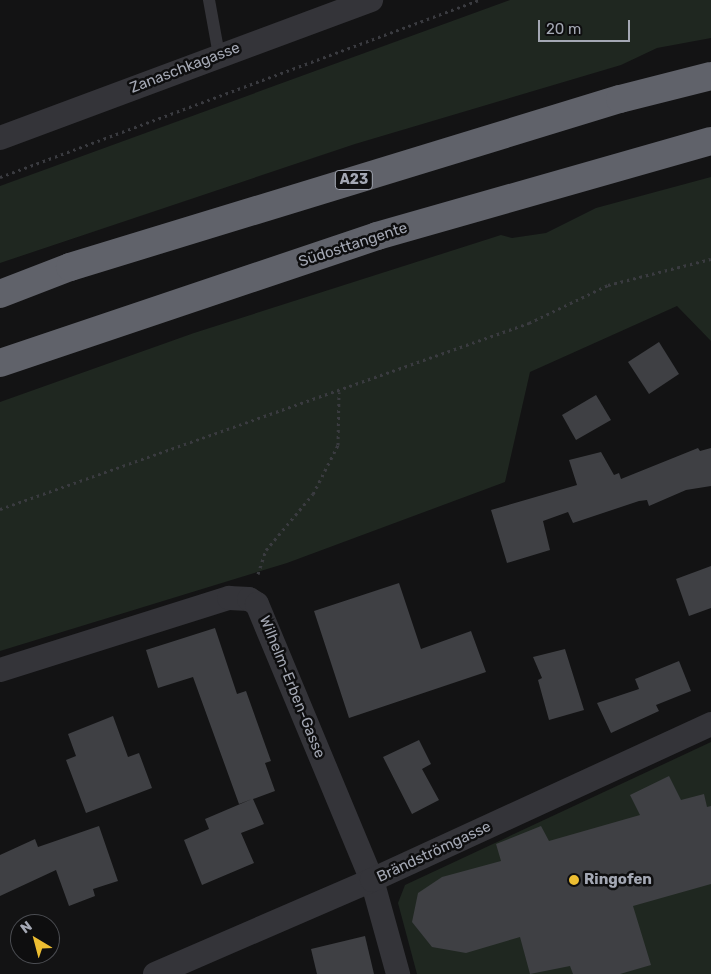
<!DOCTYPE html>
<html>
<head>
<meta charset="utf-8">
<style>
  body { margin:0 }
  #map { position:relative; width:711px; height:974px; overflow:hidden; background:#131314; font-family:Rubik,sans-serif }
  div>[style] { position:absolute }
  .green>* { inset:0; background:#1f2720 }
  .building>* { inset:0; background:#3f4044 }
  .path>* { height:3px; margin-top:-1.5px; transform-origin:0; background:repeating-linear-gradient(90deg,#3a3b40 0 2.5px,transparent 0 6.5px) }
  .service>* { height:12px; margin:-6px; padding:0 6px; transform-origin:6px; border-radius:6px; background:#343439 }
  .minor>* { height:24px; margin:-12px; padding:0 12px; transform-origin:12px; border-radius:12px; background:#343439 }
  .motorway>* { height:28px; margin:-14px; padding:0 14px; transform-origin:14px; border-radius:14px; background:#60626a }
  .dots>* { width:14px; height:14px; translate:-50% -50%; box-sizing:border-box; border:2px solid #0e0e0f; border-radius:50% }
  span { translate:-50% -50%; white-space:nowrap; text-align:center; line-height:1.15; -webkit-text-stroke:5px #0e0e0f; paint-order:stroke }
  .shield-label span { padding:1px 4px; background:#0e0e0f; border:1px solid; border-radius:4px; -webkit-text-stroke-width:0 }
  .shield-label { font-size:14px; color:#a4a8b4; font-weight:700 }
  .street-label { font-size:15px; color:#a4a8b4 }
  .poi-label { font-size:15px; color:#a4a8b4; font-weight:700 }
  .left { translate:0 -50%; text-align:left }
  .north { position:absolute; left:10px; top:914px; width:50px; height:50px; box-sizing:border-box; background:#0e0e0f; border:1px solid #4a4c51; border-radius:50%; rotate:323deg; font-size:14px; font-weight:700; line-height:20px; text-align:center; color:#a4a8b4 }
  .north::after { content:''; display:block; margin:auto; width:18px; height:22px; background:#edbe32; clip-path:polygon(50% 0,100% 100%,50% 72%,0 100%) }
  .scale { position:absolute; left:538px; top:20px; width:92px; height:22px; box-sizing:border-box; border:2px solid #a4a8b4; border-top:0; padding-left:6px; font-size:15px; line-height:18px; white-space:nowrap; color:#a4a8b4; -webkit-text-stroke:4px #0e0e0f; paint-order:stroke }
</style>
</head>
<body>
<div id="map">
  <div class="green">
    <i style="clip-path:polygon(510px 0,711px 0,711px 38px,657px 48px,621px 65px,355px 144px,0 263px,0 186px)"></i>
    <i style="clip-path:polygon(711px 177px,711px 341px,677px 306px,530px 372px,505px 482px,287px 563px,0 651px,0 402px,194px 333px,501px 235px,512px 238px,546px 233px,596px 208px)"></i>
    <i style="clip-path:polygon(711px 742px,711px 974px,417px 974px,398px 903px,405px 885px)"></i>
  </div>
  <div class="building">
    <i style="clip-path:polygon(659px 342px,679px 374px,649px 394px,628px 362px)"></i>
    <i style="clip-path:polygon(596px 395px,611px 420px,576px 440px,562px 415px)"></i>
    <i style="clip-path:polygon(698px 448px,700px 451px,711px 448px,711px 486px,686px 490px,649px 506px,647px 500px,639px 501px,573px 523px,568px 512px,543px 521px,550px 550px,507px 563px,491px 510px,577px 485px,569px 460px,601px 452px,614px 475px,619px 473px,621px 479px)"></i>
    <i style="clip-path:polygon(711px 566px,711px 608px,689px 616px,676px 579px)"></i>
    <i style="clip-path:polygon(399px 583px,421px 649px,471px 631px,486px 672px,349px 718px,314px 611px)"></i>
    <i style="clip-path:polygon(215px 628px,237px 694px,246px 691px,271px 761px,265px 763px,275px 791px,253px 799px,264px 824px,241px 833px,254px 863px,202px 885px,184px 840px,209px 829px,205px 819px,252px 799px,239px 804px,193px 677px,158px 688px,146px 650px)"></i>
    <i style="clip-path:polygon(565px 649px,584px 710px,549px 720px,538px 680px,542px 678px,533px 657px)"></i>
    <i style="clip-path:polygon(679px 661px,691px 691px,656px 705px,659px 711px,611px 733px,597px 703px,639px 689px,635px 679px)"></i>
    <i style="clip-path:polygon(113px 716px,128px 757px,139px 753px,152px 788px,86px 813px,66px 760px,76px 756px,68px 734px)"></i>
    <i style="clip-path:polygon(419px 740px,431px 764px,422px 769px,439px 800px,412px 814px,383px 757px)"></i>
    <i style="clip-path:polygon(669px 776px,681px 800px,704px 794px,707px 807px,711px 806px,711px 884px,633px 906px,651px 965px,620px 974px,573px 974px,570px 966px,530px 974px,520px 937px,466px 953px,432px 947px,412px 922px,418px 893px,442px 877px,501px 861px,496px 844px,541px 826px,549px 841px,640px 815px,630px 795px)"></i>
    <i style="clip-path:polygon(99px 826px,118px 881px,93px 889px,95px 896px,69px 906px,56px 870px,0 896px,0 855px,35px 839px,38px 847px)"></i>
    <i style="clip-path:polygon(365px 936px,374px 974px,317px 974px,311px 949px)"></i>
  </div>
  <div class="path">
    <i style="left:0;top:177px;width:511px;rotate:-20.28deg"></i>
    <i style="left:0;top:509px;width:561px;rotate:-19.37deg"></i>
    <i style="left:529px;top:323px;width:88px;rotate:-25.7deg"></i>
    <i style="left:608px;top:285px;width:106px;rotate:-14.2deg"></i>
    <i style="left:258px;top:574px;width:25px;rotate:-72deg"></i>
    <i style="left:266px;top:550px;width:73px;rotate:-50deg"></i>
    <i style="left:313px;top:494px;width:55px;rotate:-63deg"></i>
    <i style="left:338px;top:445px;width:53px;rotate:-88.9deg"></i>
  </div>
  <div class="service">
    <i style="left:209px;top:0;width:56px;rotate:79.7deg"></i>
  </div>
  <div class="minor">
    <i style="left:0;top:138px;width:396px;rotate:-20.4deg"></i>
    <i style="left:0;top:670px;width:240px;rotate:-17.5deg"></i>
    <i style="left:229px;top:598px;width:20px;rotate:3deg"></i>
    <i style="left:249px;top:599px;width:9px;rotate:32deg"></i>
    <i style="left:257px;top:604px;width:299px;rotate:67.4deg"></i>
    <i style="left:372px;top:880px;width:98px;rotate:74.5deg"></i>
    <i style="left:155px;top:974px;width:236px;rotate:-23.4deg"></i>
    <i style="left:372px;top:880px;width:373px;rotate:-24.7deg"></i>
  </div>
  <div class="motorway">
    <i style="left:0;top:294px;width:75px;rotate:-21.1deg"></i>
    <i style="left:70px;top:267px;width:575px;rotate:-16.99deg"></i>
    <i style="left:620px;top:99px;width:94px;rotate:-14.2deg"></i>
    <i style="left:0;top:363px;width:398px;rotate:-18.6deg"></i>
    <i style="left:377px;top:236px;width:347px;rotate:-15.9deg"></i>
  </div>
  <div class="dots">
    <i style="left:574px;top:880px;background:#edbe32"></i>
  </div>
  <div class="shield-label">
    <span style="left:354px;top:180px">A23</span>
  </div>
  <div class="street-label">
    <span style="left:185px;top:68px;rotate:-21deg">Zanaschkagasse</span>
    <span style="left:353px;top:245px;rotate:-18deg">Südosttangente</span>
    <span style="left:292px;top:687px;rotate:68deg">Wilhelm-Erben-Gasse</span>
    <span style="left:434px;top:852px;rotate:-25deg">Brändströmgasse</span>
  </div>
  <div class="poi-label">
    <span class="left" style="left:584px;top:880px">Ringofen</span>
  </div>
  <div class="north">N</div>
  <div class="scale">20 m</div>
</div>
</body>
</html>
